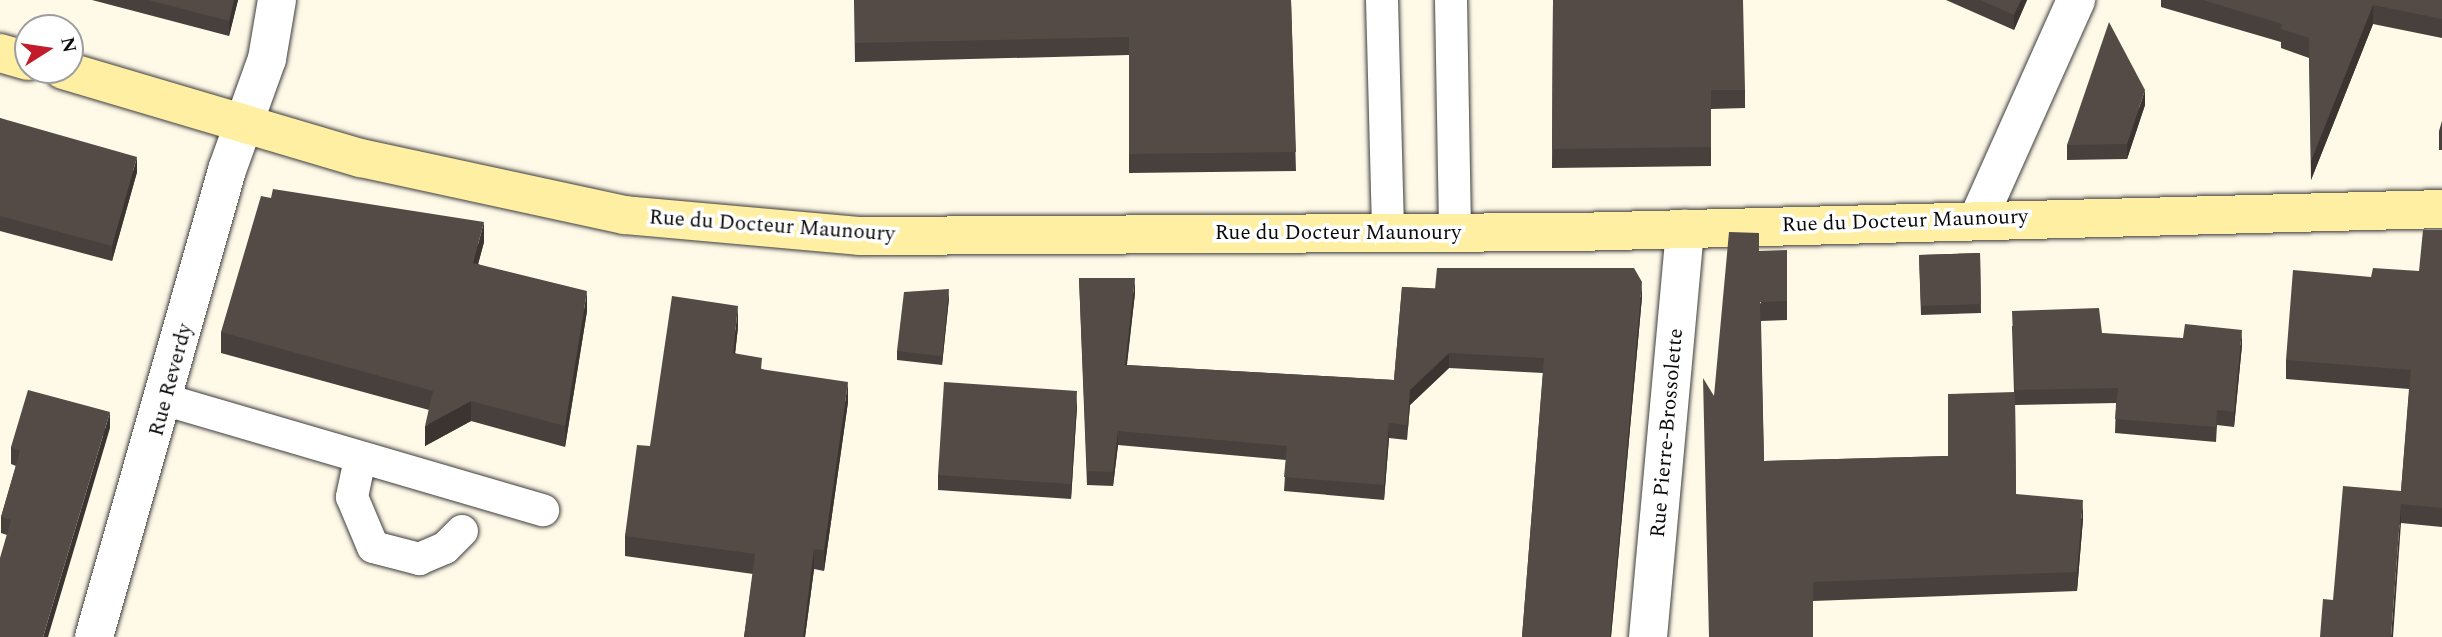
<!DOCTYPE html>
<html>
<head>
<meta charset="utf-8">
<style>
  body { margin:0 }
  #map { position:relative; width:2442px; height:637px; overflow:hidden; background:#fff9e8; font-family:Spectral,serif }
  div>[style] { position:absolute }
  .roads { filter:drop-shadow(0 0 2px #3d3d3d) drop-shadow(0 0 2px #3d3d3d) }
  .lane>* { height:32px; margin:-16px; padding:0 16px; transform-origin:16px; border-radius:16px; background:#fff }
  .street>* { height:38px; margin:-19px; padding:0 19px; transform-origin:19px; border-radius:19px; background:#fff }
  .secondary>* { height:38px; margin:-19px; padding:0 19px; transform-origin:19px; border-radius:19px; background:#ffefa3 }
  .wall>* { inset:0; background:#48403c }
  .shaded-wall>* { inset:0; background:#3b3431 }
  .building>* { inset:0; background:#544b46 }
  span { translate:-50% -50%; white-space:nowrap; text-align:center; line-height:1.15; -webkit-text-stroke:7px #fff; paint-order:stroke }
  .street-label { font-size:21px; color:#0a0a0a }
  .north { position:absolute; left:14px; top:14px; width:70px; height:70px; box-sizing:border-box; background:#fff; border:2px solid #9d9d9d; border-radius:50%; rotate:78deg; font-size:19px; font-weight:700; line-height:28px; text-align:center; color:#0a0a0a }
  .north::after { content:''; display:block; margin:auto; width:24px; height:32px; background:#c31a2c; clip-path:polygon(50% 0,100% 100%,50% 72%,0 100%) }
</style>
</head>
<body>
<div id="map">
  <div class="roads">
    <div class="lane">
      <i style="left:1382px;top:0;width:233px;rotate:88.5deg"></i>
      <i style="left:1451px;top:0;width:233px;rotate:89deg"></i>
      <i style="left:166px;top:400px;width:393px;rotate:16.3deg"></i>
      <i style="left:360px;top:459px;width:39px;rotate:102deg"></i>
      <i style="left:352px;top:497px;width:54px;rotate:67.2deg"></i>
      <i style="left:373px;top:547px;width:48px;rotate:14.6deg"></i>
      <i style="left:419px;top:559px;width:28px;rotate:-23deg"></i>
      <i style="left:445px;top:548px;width:24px;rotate:-45deg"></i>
    </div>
    <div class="street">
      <i style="left:1979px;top:217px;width:238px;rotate:-65.9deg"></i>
      <i style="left:94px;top:637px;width:486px;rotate:-74.1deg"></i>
      <i style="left:227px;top:170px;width:118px;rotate:-70.2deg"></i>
      <i style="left:267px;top:59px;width:60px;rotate:-80.4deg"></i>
      <i style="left:1648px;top:637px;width:410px;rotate:-84.8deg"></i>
    </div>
    <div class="secondary">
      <i style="left:0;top:53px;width:29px;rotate:16deg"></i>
      <i style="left:63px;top:70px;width:311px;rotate:16.5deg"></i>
      <i style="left:361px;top:158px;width:270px;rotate:12.2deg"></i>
      <i style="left:625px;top:215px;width:235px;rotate:5.1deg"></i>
      <i style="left:859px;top:236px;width:717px;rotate:-0.32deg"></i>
      <i style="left:1576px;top:232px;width:866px;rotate:-1.52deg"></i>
    </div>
  </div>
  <div class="wall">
    <i style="clip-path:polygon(92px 0,238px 0,229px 36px)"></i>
    <i style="clip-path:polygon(854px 0,1291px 0,1296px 171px,1129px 173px,1129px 55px,855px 62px)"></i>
    <i style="clip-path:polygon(1553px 0,1745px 90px,1745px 108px,1711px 109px,1711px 166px,1552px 168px)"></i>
    <i style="clip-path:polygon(1946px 0,2027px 0,2014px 30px)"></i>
    <i style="clip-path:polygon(2161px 0,2442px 0,2442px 38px,2373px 24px,2311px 180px,2309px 58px,2281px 48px,2281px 42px,2161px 7px)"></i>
    <i style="clip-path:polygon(2145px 105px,2127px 159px,2067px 160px,2067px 145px)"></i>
    <i style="clip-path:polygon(0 118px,137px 172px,112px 261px,0 231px)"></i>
    <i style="clip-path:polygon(2442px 121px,2442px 150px,2439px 150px,2439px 131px)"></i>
    <i style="clip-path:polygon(2442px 230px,2442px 527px,2401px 523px,2333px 600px,2401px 491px,2409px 389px,2286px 379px,2286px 360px,2371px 277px,2419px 271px)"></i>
    <i style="clip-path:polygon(484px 242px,478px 264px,587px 311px,565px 447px,471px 421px,425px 446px,429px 410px,221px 353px,221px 332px)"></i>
    <i style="clip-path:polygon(1787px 250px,1787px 320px,1761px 321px,1764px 461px,1948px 456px,2014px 392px,2012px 326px,2242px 345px,2234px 427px,2217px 425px,2216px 442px,2115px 433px,2116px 403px,2015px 405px,2016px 494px,2083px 519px,2077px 591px,1813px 601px,1714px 396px)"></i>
    <i style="clip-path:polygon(1980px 253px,1981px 313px,1921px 315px,1919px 255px)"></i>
    <i style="clip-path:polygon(1079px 278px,1135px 293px,1127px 365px,1394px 380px,1402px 287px,1642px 297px,1611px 637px,1522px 637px,1543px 373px,1449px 368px,1410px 405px,1407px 440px,1389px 438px,1384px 500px,1284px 491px,1286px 460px,1118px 445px,1113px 486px,1087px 485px)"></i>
    <i style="clip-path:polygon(949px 298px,942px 365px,897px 360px,897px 351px)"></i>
    <i style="clip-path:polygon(738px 327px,735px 353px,762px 369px,848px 402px,824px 571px,814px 569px,805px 637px,744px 637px,753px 574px,625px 556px,625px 536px,650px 446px)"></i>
    <i style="clip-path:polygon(1077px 406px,1071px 499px,938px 490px,938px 475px)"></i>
    <i style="clip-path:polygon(110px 428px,7px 535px,1px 533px,1px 517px,16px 466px,11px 464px,11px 447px)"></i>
  </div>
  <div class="shaded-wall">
    <i style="clip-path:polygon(234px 0,238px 0,229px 36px,229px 21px)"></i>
    <i style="clip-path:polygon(2021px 0,2027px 0,2014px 30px,2014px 15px)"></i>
    <i style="clip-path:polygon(2373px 5px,2373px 24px,2311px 180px,2311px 161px)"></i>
    <i style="clip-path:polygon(2145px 90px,2145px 105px,2127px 159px,2127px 144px)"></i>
    <i style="clip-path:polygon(137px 157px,137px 172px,112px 261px,112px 246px)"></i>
    <i style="clip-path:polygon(484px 222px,484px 242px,473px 283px,473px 263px)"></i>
    <i style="clip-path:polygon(1135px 278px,1135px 293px,1125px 379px,1125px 365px)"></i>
    <i style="clip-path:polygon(1642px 282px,1642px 297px,1611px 637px,1610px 637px)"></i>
    <i style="clip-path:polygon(949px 289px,949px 298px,942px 365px,942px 356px)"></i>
    <i style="clip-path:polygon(587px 291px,587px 311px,565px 447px,565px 426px)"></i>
    <i style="clip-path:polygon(738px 306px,738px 327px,733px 373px,733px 353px)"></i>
    <i style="clip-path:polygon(2242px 330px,2242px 345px,2234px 427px,2234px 412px)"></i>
    <i style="clip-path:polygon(1449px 353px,1449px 368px,1410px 405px,1407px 440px,1410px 390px)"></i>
    <i style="clip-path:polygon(848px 382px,848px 402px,824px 571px,824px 550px)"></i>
    <i style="clip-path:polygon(1077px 391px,1077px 406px,1071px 499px,1071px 484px)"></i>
    <i style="clip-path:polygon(471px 401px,471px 421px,425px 446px,425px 426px)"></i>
    <i style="clip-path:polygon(110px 412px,110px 428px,48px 637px,43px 637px)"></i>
    <i style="clip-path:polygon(1389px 423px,1389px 438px,1384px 500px,1384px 485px)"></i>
    <i style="clip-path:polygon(1118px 431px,1118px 445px,1113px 486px,1113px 472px)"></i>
    <i style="clip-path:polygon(2083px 500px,2083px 519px,2077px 591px,2077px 572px)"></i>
    <i style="clip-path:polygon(2401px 504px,2401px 523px,2393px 637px,2391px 637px)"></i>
    <i style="clip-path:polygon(814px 549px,814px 569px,805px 637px,803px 637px)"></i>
  </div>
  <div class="building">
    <i style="clip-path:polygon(148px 0,234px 0,229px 21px)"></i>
    <i style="clip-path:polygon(855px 0,1291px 0,1296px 152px,1129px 154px,1129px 37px,855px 43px)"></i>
    <i style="clip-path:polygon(1553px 0,1743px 0,1745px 90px,1711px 90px,1711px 147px,1552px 149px)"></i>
    <i style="clip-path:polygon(1980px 0,2021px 0,2014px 15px)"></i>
    <i style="clip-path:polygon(2203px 0,2442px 0,2442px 19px,2373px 5px,2311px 161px,2309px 38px,2281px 29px,2282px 24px)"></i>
    <i style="clip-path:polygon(2109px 22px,2145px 90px,2127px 144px,2067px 145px)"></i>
    <i style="clip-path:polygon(0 118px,137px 157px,112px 246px,0 216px)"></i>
    <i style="clip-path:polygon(273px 189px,484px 222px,473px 263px,587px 291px,565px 426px,471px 401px,425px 426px,433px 391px,221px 332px,261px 196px,271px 198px)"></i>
    <i style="clip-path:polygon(2423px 230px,2442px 230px,2442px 508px,2401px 504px,2391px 637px,2320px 637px,2323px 599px,2333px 600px,2343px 486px,2401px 491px,2411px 370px,2286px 360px,2293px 270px,2371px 277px,2373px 268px,2419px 271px)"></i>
    <i style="clip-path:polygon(1729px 232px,1759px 233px,1759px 251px,1787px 250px,1787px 301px,1760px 302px,1764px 461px,1948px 456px,1948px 394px,2015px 392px,2016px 494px,2083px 500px,2077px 572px,1813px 582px,1813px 637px,1709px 637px,1703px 378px,1714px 396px)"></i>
    <i style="clip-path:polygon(1980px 253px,1981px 304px,1921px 306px,1919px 255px)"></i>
    <i style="clip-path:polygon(1437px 268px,1634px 268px,1642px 282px,1610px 637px,1522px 637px,1544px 358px,1449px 353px,1410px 390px,1407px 425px,1389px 423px,1384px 485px,1284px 477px,1287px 446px,1118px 431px,1113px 472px,1087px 471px,1079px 278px,1135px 278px,1125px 365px,1394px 380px,1402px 287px,1435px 289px)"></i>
    <i style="clip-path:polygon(949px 289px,942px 356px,897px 351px,904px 292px)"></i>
    <i style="clip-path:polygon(672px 296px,738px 306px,733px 353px,762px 358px,761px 369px,848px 382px,824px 550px,814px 549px,803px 637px,744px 637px,755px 554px,625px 536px,637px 445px,650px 446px)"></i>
    <i style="clip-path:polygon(2099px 308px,2102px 333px,2183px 338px,2185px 324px,2242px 330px,2234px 412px,2217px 410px,2216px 427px,2115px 419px,2118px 388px,2015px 390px,2012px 311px)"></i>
    <i style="clip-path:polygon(944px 382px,1077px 391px,1071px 484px,938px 475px)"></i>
    <i style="clip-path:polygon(28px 390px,110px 412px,43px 637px,0 637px,0 558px,11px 520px,1px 517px,20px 451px,11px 447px)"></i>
  </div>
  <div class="street-label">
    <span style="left:1905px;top:221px;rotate:-2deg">Rue du Docteur Maunoury</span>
    <span style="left:772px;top:226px;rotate:4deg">Rue du Docteur Maunoury</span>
    <span style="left:1338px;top:233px">Rue du Docteur Maunoury</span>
    <span style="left:171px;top:380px;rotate:-75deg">Rue Reverdy</span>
    <span style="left:1667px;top:433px;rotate:-85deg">Rue Pierre-Brossolette</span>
  </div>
  <div class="north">N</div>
</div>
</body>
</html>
